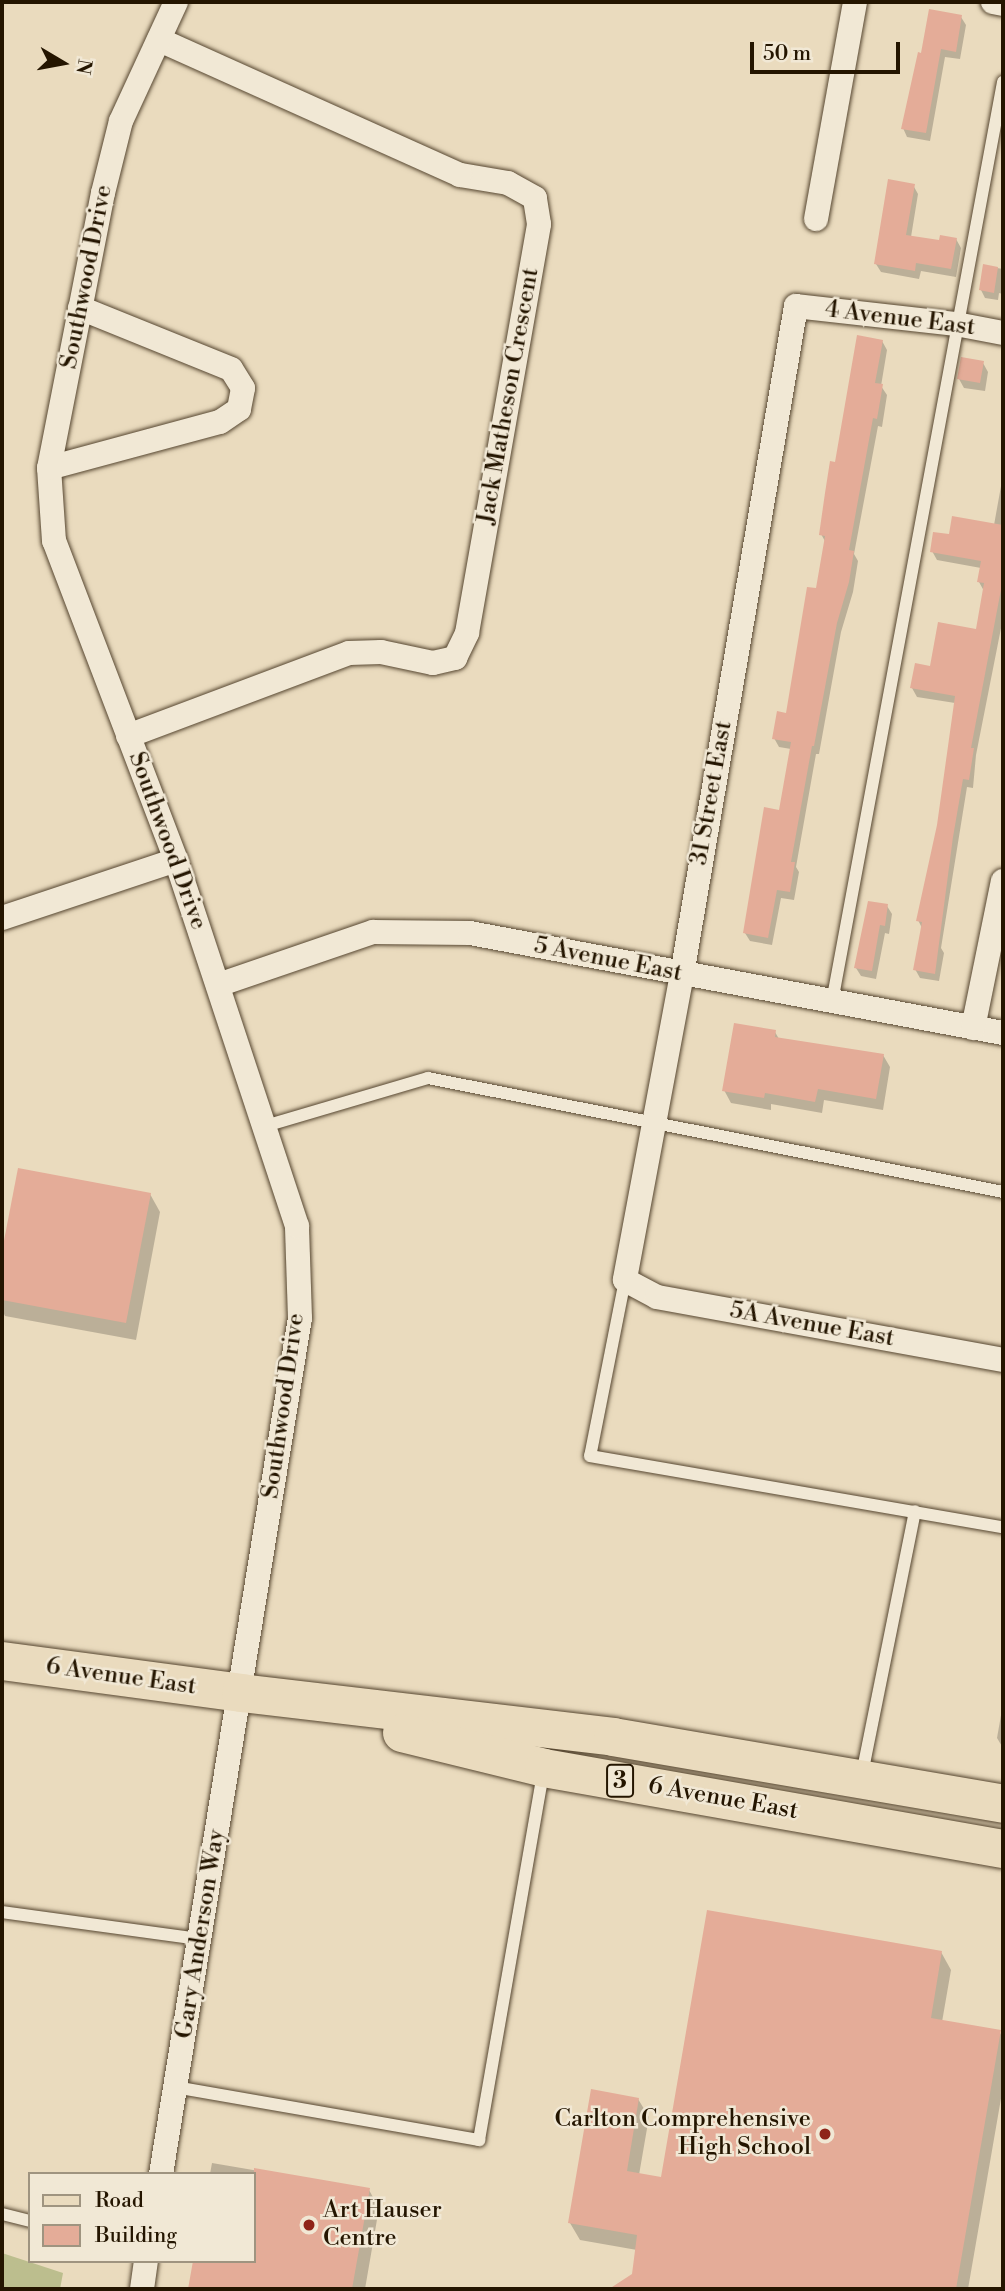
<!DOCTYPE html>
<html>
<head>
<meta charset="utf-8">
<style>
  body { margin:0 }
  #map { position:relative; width:1005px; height:2291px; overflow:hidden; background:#eadbbe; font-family:"Libre Bodoni",serif }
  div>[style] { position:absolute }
  .green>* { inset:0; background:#bcbe8e }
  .shadow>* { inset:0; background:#0003 }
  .building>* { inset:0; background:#e4ac98 }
  .roads { filter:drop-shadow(0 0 2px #564630) drop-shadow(0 0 2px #564630) }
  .lane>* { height:12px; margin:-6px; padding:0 6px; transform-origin:6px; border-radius:6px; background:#f1e8d5 }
  .street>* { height:24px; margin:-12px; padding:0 12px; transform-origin:12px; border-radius:12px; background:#f1e8d5 }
  .primary>* { height:38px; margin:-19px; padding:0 19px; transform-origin:19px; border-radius:19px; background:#eadbbe }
  .dots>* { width:19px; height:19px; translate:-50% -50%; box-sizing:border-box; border:4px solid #f1e8d5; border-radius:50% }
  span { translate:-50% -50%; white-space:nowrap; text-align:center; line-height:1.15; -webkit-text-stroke:5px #f1e8d5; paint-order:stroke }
  .shield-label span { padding:2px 5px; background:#f1e8d5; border:2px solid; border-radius:5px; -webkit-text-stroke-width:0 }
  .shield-label { font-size:23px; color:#241500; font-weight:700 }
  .street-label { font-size:24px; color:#241500 }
  .poi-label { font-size:24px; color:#241500 }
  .right { translate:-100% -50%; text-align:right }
  .left { translate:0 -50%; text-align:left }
  .frame { position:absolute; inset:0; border:4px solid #241500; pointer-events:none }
  .legend { position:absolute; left:28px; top:2172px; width:228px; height:91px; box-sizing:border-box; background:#f1e8d5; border:2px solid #9f9480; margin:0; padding:9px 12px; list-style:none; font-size:21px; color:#241500 }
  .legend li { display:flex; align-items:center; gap:14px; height:35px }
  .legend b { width:35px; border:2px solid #9f9480 }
  .north { position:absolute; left:28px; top:28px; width:70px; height:70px; -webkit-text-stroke:5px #f1e8d5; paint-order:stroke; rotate:100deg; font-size:19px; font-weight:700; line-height:28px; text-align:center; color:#241500 }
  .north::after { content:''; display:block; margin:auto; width:24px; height:32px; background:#241500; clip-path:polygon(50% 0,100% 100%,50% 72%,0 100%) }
  .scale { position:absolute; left:750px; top:42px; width:150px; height:32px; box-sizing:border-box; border:4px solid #241500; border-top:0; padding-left:9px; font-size:21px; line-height:24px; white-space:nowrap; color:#241500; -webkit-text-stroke:5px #f1e8d5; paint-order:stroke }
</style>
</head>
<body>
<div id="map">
  <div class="green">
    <i style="clip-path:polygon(2px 2253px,63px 2273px,60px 2289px,2px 2289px)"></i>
  </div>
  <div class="shadow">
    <i style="clip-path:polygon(961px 17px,966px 25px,960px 59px,945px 57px,930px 141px,907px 137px,903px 128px,923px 55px)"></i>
    <i style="clip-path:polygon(913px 185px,918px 194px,911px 237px,941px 242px,956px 239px,961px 248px,956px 277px,921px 271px,919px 279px,881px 272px,876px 264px)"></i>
    <i style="clip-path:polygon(985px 266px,1003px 269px,1003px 294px,999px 293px,998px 300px,985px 298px,981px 290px)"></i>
    <i style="clip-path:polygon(882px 341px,887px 350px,881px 386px,887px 395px,882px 427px,878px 426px,854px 554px,858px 561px,853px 592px,841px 632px,819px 754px,816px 754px,796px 867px,799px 872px,794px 900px,781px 898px,772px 945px,750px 941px,745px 933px,780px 812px,791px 749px,779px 747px,774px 738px,788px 715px,818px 591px,826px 543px,821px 534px,836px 464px)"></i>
    <i style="clip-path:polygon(983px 363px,988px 372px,985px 391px,964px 388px,959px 379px)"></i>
    <i style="clip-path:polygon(1003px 475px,1003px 618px,976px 755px,973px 788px,967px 787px,941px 948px,944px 953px,939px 981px,920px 978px,915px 969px,922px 928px,918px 920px,927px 887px,953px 737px,955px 703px,917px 697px,912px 688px,931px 668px,977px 631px,984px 591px,979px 582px,981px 568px,937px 560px,932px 551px,951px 537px,994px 525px)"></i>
    <i style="clip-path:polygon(887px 906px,892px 914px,889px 934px,885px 933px,876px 979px,861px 976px,856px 968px)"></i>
    <i style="clip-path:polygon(775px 1032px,779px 1039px,883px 1055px,890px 1067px,883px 1110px,824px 1100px,822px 1113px,771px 1104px,771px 1110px,731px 1103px,724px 1090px)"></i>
    <i style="clip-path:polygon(19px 1170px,150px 1194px,160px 1212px,136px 1340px,5px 1316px,2px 1310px,2px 1260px)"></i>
    <i style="clip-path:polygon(1003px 1704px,1003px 1748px,997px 1738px)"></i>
    <i style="clip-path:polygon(941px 1952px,951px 1970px,942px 2022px,999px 2031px,1003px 2038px,1003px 2087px,968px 2289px,612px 2289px,634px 2275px,637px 2250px,580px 2240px,570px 2223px,638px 2099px,649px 2117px,639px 2175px,662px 2179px)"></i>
    <i style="clip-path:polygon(212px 2163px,369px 2190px,379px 2208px,365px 2289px,190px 2289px,195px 2261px,254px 2261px,254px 2174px,210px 2174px)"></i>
  </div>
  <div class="building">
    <i style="clip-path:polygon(929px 9px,962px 15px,956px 52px,941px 49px,926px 133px,901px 129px,918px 52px,921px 53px)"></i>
    <i style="clip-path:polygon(888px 179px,915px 184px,906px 235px,939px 240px,940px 235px,957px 238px,951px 269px,916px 263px,915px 271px,874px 264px)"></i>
    <i style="clip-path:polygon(983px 264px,998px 267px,994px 293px,979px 290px)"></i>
    <i style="clip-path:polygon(857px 335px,883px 340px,875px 383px,883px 384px,877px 419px,873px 418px,849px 550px,854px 551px,849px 582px,837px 623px,814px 746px,812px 746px,791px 862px,795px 862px,790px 892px,777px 890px,768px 938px,743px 933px,764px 807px,779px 810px,791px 742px,772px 739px,777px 711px,786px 713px,807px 587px,816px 588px,825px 536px,819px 535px,825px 493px,830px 461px,835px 462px)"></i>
    <i style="clip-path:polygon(961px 357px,984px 361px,980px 383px,957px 379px)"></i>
    <i style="clip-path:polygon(952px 516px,1003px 525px,1003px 579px,971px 748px,974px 748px,969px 780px,963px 779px,953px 837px,935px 974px,913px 970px,922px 922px,916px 921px,937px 825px,955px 696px,910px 688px,915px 663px,930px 666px,938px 622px,976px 629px,984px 583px,977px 582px,981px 561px,930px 552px,933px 532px,949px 534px)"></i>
    <i style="clip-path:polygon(868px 901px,888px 904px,885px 926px,880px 925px,872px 971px,854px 968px)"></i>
    <i style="clip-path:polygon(734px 1023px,776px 1030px,775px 1037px,884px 1054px,876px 1099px,818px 1089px,815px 1102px,765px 1093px,764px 1098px,722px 1091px)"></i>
    <i style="clip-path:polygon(18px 1168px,151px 1193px,126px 1323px,2px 1300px,2px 1251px)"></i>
    <i style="clip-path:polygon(707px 1910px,942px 1951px,931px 2018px,1001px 2030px,956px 2289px,609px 2289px,632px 2274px,637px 2235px,568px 2223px,591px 2089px,639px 2098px,627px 2171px,661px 2177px)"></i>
    <i style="clip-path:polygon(254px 2168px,370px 2188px,352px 2289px,188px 2289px,193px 2261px,254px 2261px)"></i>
  </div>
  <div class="roads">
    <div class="lane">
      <i style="left:832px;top:1002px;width:936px;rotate:-79.47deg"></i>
      <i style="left:265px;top:1126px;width:170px;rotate:-16.4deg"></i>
      <i style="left:428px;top:1078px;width:586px;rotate:11.21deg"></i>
      <i style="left:625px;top:1280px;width:179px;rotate:101.2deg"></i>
      <i style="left:590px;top:1456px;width:419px;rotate:9.8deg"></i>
      <i style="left:862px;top:1774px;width:268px;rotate:-78.6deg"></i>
      <i style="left:2px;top:1912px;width:200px;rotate:7.8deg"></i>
      <i style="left:175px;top:2087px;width:309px;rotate:9.9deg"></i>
      <i style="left:479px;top:2140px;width:374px;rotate:-80.1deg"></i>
      <i style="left:2px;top:2214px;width:29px;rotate:14deg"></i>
    </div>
    <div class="street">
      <i style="left:993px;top:2px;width:10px;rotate:11deg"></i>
      <i style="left:816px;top:219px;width:220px;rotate:-79.8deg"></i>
      <i style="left:1003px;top:333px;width:48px;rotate:-169.2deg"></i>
      <i style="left:956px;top:324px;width:161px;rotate:-173.6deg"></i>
      <i style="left:796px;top:306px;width:678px;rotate:99.68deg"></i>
      <i style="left:682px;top:974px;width:311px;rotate:100.6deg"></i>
      <i style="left:625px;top:1280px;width:36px;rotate:28deg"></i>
      <i style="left:657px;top:1297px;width:352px;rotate:10.3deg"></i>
      <i style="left:49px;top:468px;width:177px;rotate:-15.1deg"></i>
      <i style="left:220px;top:422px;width:23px;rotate:-34deg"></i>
      <i style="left:239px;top:409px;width:21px;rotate:-79deg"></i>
      <i style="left:243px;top:388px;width:22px;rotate:-122deg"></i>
      <i style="left:231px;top:369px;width:163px;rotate:-158deg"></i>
      <i style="left:128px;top:736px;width:236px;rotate:-20.6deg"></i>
      <i style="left:349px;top:653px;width:32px;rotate:-2deg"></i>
      <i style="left:381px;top:652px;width:53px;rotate:11.9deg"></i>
      <i style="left:433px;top:663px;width:23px;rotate:-13deg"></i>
      <i style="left:455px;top:658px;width:28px;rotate:-64deg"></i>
      <i style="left:467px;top:633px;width:415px;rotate:-80deg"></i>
      <i style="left:539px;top:224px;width:26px;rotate:-99deg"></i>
      <i style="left:535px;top:198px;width:31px;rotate:-151deg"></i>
      <i style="left:508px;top:183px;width:49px;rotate:-170.5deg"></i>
      <i style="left:460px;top:175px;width:330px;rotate:-155.8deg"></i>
      <i style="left:2px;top:918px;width:183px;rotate:-18.4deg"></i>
      <i style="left:218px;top:985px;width:164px;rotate:-18.9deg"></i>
      <i style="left:373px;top:932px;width:97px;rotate:0.6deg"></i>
      <i style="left:470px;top:933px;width:542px;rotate:10.63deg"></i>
      <i style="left:973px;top:1028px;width:150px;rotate:-78.5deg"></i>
      <i style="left:161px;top:2174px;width:867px;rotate:-80.78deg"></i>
      <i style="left:300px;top:1318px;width:92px;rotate:-91.9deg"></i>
      <i style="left:297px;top:1226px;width:385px;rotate:-108.3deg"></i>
      <i style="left:176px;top:860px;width:342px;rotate:-110.9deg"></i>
      <i style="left:54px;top:541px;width:73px;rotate:-93.9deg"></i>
      <i style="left:49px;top:468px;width:280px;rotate:-78.9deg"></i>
      <i style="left:103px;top:193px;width:74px;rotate:-76deg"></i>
      <i style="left:121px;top:121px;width:131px;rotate:-65.2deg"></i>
      <i style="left:142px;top:2289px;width:28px;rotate:-82deg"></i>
    </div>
    <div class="primary">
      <i style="left:2px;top:1661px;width:241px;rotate:7.6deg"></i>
      <i style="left:241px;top:1693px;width:375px;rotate:6.7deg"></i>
      <i style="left:613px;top:1737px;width:396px;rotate:9.7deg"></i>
      <i style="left:402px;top:1733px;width:146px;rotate:13.8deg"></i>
      <i style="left:544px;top:1768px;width:466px;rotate:10deg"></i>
    </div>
  </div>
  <div class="dots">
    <i style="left:825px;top:2134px;background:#8f2418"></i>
    <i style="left:309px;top:2225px;background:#8f2418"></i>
  </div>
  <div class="shield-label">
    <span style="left:620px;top:1781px">3</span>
  </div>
  <div class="street-label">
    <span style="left:87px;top:277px;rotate:-79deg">Southwood Drive</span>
    <span style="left:900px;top:319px;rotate:7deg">4 Avenue East</span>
    <span style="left:509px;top:396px;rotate:-80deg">Jack Matheson Crescent</span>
    <span style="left:712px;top:793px;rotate:-80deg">31 Street East</span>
    <span style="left:167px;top:841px;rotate:70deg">Southwood Drive</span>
    <span style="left:608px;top:960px;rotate:11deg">5 Avenue East</span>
    <span style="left:812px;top:1325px;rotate:10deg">5A Avenue East</span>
    <span style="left:284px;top:1406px;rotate:-82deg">Southwood Drive</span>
    <span style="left:121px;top:1677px;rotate:8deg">6 Avenue East</span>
    <span style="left:723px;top:1799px;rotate:10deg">6 Avenue East</span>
    <span style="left:201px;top:1934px;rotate:-81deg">Gary Anderson Way</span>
  </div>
  <div class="poi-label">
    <span class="right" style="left:811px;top:2134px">Carlton Comprehensive<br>High School</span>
    <span class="left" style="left:323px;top:2225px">Art Hauser<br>Centre</span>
  </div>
  <div class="frame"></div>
  <ul class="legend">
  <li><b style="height:9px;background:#eadbbe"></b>Road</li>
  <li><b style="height:19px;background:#e4ac98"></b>Building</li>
  </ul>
  <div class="north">N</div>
  <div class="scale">50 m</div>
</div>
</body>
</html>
